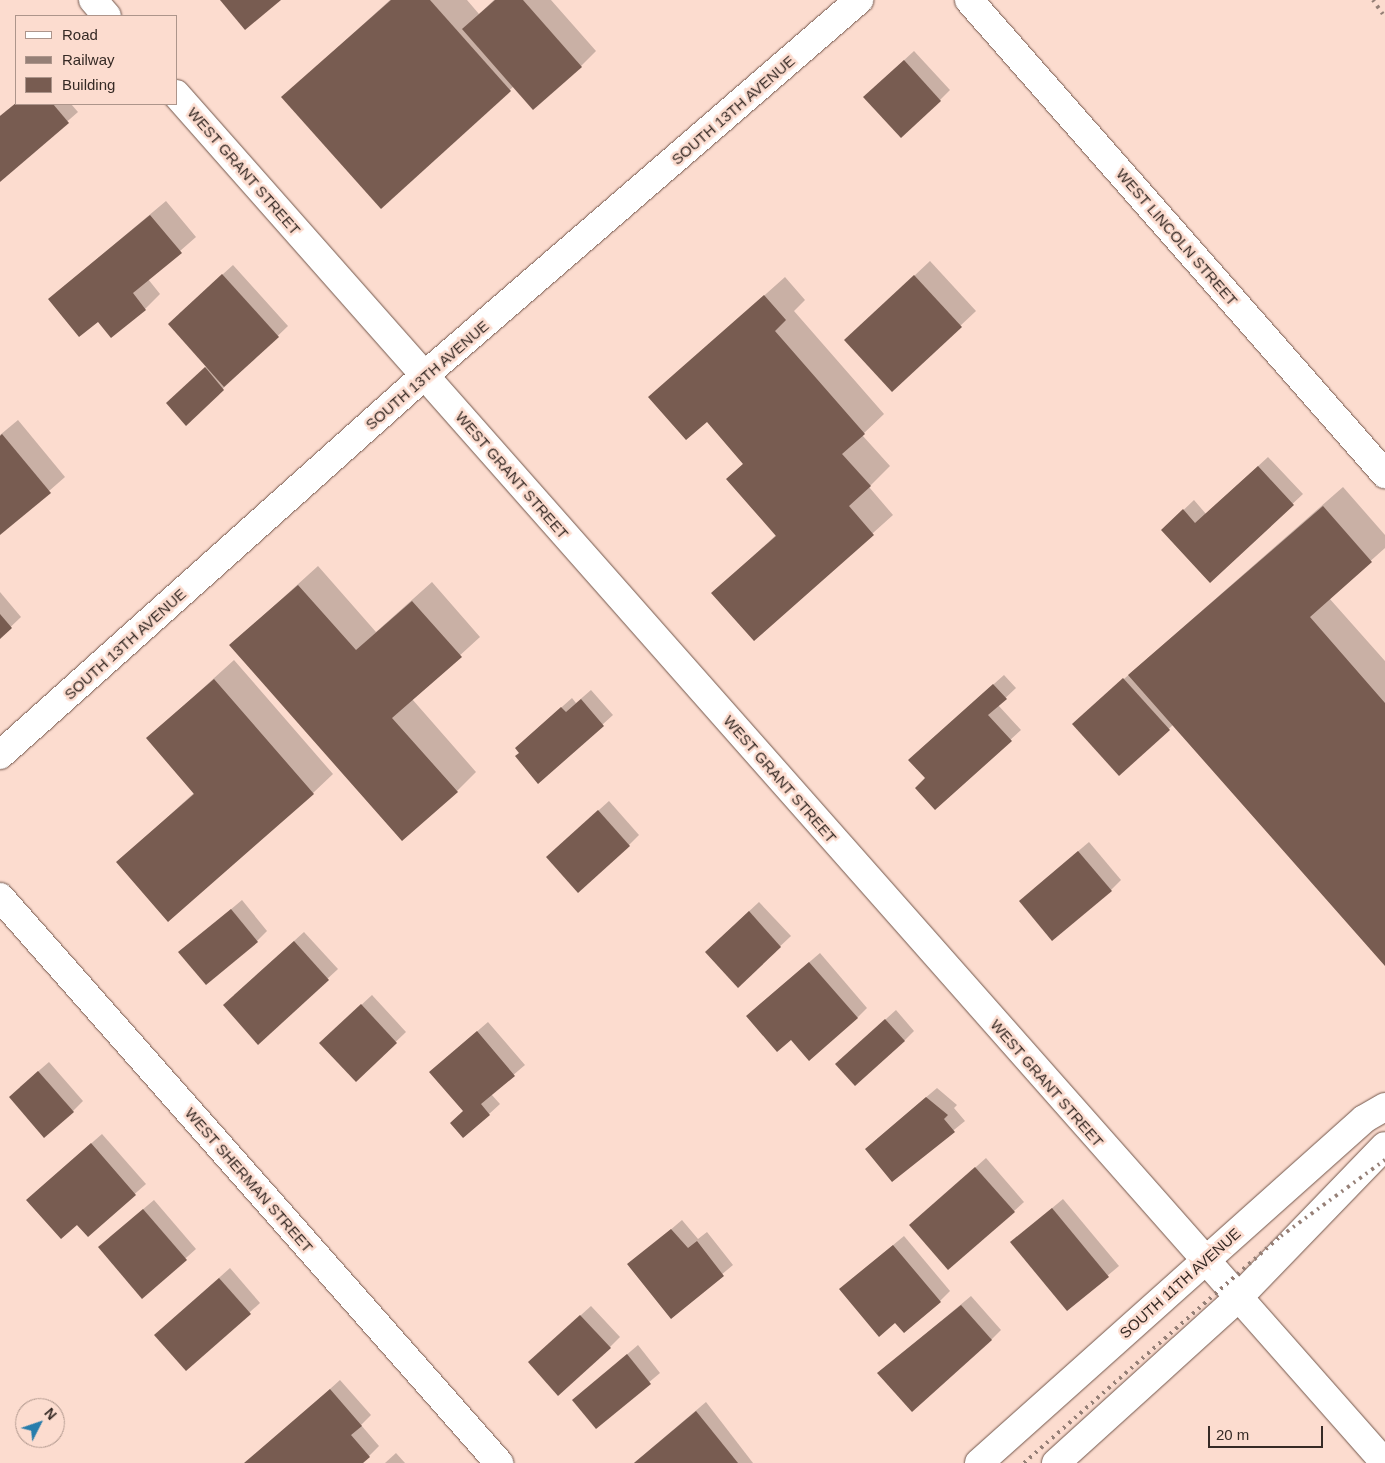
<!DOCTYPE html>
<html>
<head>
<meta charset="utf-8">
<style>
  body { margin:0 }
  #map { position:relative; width:1385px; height:1463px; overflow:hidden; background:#fcdccf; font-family:Arial,sans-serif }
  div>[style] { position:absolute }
  .shadow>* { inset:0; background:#0003 }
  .building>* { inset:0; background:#785c51 }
  .roads { filter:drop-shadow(0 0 1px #71564b) drop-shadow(0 0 1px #71564b) }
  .minor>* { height:28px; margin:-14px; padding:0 14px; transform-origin:14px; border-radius:14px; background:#fff }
  .secondary>* { height:28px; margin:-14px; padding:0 14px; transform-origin:14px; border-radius:14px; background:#fff }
  .rail>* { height:4px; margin-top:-2px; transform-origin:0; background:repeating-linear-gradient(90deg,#957f76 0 2.5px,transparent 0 7.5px) }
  span { translate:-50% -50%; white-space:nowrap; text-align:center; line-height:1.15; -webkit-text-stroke:5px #fcdccf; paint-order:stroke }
  .street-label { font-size:15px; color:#362a25 }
  .legend { position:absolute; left:15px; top:15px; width:162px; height:90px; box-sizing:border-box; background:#fcdccf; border:1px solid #ad958b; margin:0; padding:6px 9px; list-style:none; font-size:15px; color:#362a25 }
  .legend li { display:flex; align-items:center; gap:10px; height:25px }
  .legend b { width:25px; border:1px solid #ad958b }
  .north { position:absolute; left:15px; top:1398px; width:50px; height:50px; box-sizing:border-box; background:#fcdccf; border:1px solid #ad958b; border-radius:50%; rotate:49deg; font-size:14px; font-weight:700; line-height:20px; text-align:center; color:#362a25 }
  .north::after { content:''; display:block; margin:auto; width:18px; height:22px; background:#277dac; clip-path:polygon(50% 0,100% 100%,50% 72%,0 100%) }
  .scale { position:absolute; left:1208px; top:1426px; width:115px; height:22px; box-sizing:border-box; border:2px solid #362a25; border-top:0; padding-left:6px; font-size:15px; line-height:18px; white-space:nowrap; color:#362a25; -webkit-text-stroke:4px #fcdccf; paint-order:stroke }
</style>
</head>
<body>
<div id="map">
  <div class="shadow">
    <i style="clip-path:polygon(390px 0,467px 0,479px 14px,494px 0,551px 0,596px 51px,581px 66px,514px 86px,381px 207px,283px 97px)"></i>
    <i style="clip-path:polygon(914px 51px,950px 90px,940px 100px,875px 87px)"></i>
    <i style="clip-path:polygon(16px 103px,71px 104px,78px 112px,0 180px,0 116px)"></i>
    <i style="clip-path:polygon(166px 201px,196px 237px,148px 279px,160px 294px,145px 309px,111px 337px,98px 320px,49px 299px)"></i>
    <i style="clip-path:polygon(930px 261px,976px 311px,892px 390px,861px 326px)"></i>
    <i style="clip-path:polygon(233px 265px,288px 326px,186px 424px,168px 403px,207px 366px,179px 314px)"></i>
    <i style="clip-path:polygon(785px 277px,805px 300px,794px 311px,884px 414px,862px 435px,890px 466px,869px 487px,893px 515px,754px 640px,713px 593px,776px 535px,727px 479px,744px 463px,707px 420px,650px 397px)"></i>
    <i style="clip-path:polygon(18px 420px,65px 477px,1px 533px,0 435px)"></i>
    <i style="clip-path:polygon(1268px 457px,1303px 494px,1210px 581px,1173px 520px,1194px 500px,1206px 514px)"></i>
    <i style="clip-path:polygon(1343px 487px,1385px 535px,1385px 548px,1329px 598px,1385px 661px,1385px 964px,1173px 725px,1119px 774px,1084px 714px)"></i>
    <i style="clip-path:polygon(318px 566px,376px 632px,432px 582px,480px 637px,412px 699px,476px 772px,457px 791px,231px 645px)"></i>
    <i style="clip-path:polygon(0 592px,21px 617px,0 637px)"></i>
    <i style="clip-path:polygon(234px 660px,333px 774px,313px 793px,118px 862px,195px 792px,148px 738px)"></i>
    <i style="clip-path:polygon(1004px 675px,1016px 688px,998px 705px,1021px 730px,936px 808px,920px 750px)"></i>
    <i style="clip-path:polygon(591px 690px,613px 715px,539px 782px,521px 752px,527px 738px,572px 698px,576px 703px)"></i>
    <i style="clip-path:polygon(609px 801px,639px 835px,629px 845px,558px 847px)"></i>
    <i style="clip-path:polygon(1089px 842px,1121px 880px,1111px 890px,1030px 892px)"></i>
    <i style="clip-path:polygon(242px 900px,267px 931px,257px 941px,180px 952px)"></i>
    <i style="clip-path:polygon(759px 902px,791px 936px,738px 986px,716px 942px)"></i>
    <i style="clip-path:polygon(304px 932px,338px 969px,258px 1043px,234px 995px)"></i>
    <i style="clip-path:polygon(820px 953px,867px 1008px,857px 1018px,791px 1038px,758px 1006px)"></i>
    <i style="clip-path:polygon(372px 995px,406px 1032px,356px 1080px,331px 1033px)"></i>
    <i style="clip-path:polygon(896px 1010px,914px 1031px,904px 1041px,847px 1054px)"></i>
    <i style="clip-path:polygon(488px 1022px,525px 1065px,491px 1094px,500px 1104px,464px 1137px,464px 1111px,430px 1072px)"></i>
    <i style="clip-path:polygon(49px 1062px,83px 1101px,73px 1111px,20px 1087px)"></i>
    <i style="clip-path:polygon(937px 1088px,957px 1105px,954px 1108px,965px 1121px,892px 1180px,877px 1139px)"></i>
    <i style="clip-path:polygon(102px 1134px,146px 1184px,88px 1235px,38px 1190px)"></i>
    <i style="clip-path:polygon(986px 1158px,1024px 1202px,1014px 1211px,911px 1225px)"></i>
    <i style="clip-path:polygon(1063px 1199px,1119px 1266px,1068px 1309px,1022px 1233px)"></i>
    <i style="clip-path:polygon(154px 1200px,196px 1249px,142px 1297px,110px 1237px)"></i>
    <i style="clip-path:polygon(682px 1220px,698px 1239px,707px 1232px,733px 1265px,671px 1317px,629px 1265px)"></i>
    <i style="clip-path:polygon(904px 1236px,950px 1291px,940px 1301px,851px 1280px)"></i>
    <i style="clip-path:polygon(230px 1268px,260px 1303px,186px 1370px,155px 1335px)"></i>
    <i style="clip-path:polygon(971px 1296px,1001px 1330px,991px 1340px,879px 1373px)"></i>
    <i style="clip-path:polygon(591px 1306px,620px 1337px,610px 1347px,540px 1352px)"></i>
    <i style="clip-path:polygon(638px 1345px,660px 1373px,596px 1427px,574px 1400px)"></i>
    <i style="clip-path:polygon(340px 1380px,371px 1415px,361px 1425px,379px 1446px,369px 1456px,361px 1463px,248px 1463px)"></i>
    <i style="clip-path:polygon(706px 1402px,753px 1463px,634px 1463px)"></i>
    <i style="clip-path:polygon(396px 1453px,405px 1463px,385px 1463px)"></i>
  </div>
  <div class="building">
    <i style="clip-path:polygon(220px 0,281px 0,245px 30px)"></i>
    <i style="clip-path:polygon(391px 0,430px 0,511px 91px,381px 209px,281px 97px)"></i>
    <i style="clip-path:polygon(495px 0,523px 0,582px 67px,533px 110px,462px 29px)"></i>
    <i style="clip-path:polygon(904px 60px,941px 101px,901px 138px,863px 97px)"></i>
    <i style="clip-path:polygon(16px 103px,53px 104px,69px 123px,0 182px,0 116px)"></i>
    <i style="clip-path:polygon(150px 215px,182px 253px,133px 293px,146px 310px,111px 338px,98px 322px,79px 337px,48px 299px)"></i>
    <i style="clip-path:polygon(222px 274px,279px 337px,224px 387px,168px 324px)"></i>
    <i style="clip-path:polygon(914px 275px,962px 327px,892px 392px,844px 340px)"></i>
    <i style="clip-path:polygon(764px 295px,786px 320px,775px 331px,865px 434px,842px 454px,871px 486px,849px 506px,874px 535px,754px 641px,711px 593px,776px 536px,726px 479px,743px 464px,707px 422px,686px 440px,648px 397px)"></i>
    <i style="clip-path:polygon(205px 367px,224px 390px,186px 426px,166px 403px)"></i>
    <i style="clip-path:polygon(2px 434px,51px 493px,0 535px,0 436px)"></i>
    <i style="clip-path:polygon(1258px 466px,1294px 505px,1210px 583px,1161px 530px,1183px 509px,1195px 523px)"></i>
    <i style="clip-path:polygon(1323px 506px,1372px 562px,1310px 617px,1385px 703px,1385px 966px,1128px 675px)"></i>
    <i style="clip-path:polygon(298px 585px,356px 650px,412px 601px,462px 657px,392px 718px,458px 792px,402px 841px,229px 645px)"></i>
    <i style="clip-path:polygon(0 614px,12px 628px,0 639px)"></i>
    <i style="clip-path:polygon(1123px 678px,1170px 730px,1119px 776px,1072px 724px)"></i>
    <i style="clip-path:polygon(214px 679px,314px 794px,168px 922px,116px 862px,194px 794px,146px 738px)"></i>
    <i style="clip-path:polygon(993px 684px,1007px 699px,988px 715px,1012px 741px,935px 810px,915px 788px,925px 778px,908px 760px)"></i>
    <i style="clip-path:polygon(581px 699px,604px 726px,538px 784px,515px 756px,519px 753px,515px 748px,561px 707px,566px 712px)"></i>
    <i style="clip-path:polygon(598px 810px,630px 846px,578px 893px,546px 857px)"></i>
    <i style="clip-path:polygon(1078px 851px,1112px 891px,1052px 941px,1019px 901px)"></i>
    <i style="clip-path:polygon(231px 909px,258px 942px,206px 985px,178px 952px)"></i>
    <i style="clip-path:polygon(749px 911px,781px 947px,738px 988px,705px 952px)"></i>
    <i style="clip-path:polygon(294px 941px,329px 980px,258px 1045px,223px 1005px)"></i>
    <i style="clip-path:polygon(809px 962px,858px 1018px,809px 1061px,791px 1040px,777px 1052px,746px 1016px)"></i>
    <i style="clip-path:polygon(361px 1004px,397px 1043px,356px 1082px,319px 1043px)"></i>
    <i style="clip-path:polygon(885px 1019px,905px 1041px,855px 1086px,835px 1064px)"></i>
    <i style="clip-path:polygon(477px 1031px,515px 1076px,481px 1104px,490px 1115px,463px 1138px,450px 1123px,463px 1111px,429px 1072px)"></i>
    <i style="clip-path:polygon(38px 1071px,74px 1112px,44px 1138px,9px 1097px)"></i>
    <i style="clip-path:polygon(926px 1097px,948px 1115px,944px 1119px,955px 1132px,892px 1182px,865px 1149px)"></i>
    <i style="clip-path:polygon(91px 1143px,136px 1195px,88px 1237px,77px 1225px,61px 1239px,26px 1200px)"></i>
    <i style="clip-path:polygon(975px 1167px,1015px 1212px,948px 1270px,909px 1225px)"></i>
    <i style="clip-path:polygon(1052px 1208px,1109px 1277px,1067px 1311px,1010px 1242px)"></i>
    <i style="clip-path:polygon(143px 1209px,187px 1260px,142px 1299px,98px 1247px)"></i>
    <i style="clip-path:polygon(671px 1229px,688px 1248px,697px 1241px,724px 1276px,671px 1319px,627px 1264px)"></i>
    <i style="clip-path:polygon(893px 1245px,941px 1302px,904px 1333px,895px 1323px,879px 1337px,839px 1289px)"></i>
    <i style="clip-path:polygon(219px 1278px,251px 1314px,186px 1371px,154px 1335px)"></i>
    <i style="clip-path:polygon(961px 1305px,992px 1340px,912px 1412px,877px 1373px)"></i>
    <i style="clip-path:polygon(580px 1315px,611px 1348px,558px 1396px,528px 1362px)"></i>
    <i style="clip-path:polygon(627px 1354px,651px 1384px,596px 1429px,572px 1400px)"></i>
    <i style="clip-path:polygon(330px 1389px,362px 1426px,351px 1435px,370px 1457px,363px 1463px,244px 1463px)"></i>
    <i style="clip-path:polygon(696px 1411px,738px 1463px,634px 1463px)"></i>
  </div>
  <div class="roads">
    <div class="minor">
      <i style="left:969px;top:0;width:631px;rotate:48.73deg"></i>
      <i style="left:0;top:755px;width:570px;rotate:-41.8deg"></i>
      <i style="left:425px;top:375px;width:574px;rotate:-40.83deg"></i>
      <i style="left:0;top:897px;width:755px;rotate:48.6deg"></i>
      <i style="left:979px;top:1463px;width:516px;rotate:-41.78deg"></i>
      <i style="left:1364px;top:1119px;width:24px;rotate:-30deg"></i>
      <i style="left:1056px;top:1463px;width:246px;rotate:-42.2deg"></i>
      <i style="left:1238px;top:1298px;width:211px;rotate:-46deg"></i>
    </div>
    <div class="secondary">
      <i style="left:93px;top:0;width:21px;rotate:49deg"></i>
      <i style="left:176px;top:94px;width:1826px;rotate:48.55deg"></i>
    </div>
  </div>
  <div class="rail">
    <i style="left:1373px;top:0;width:21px;rotate:55deg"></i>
    <i style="left:1024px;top:1463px;width:343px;rotate:-41.5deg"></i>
    <i style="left:1281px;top:1236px;width:129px;rotate:-36.2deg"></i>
  </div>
  <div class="street-label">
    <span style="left:733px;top:110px;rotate:-41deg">SOUTH 13TH AVENUE</span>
    <span style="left:244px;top:171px;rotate:49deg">WEST GRANT STREET</span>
    <span style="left:1177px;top:237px;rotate:49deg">WEST LINCOLN STREET</span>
    <span style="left:427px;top:375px;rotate:-41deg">SOUTH 13TH AVENUE</span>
    <span style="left:512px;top:475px;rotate:49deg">WEST GRANT STREET</span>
    <span style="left:125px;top:644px;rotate:-42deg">SOUTH 13TH AVENUE</span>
    <span style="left:780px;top:779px;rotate:49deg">WEST GRANT STREET</span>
    <span style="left:1047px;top:1083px;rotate:49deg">WEST GRANT STREET</span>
    <span style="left:249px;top:1180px;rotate:49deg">WEST SHERMAN STREET</span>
    <span style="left:1180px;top:1283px;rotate:-42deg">SOUTH 11TH AVENUE</span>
  </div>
  <ul class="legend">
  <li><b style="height:6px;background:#fff"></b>Road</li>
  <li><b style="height:6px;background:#957f76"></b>Railway</li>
  <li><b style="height:14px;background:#785c51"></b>Building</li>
  </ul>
  <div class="north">N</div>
  <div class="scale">20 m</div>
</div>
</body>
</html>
